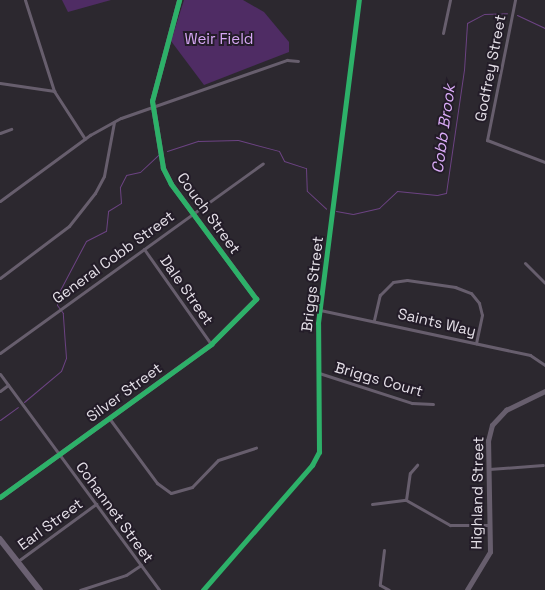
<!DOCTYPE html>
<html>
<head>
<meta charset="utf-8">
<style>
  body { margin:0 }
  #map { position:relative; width:545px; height:590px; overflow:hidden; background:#2c282f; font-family:"Space Grotesk",sans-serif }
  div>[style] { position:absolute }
  .green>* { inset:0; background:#4f2c64 }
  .stream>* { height:1px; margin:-0.5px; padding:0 0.5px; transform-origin:0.5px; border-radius:0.5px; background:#6c4383 }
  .minor>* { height:3px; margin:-1.5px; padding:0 1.5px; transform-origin:1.5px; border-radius:1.5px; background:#675e6d }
  .tertiary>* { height:4.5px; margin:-2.25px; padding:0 2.25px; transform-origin:2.25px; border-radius:2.25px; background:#675e6d }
  .trunk>* { height:5.5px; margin:-2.75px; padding:0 2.75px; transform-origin:2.75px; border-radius:2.75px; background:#6b6172 }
  .cycleway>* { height:5px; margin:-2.5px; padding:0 2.5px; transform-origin:2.5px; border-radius:2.5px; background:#2db169 }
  span { translate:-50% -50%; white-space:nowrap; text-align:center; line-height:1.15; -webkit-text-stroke:4px #231c28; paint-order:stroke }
  .park-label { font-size:15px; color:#d7a8f5 }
  .street-label { font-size:15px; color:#e5e0e8 }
  .water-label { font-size:16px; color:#dbacf9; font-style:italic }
</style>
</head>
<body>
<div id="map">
  <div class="green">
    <i style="clip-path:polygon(62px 0,111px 0,68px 12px)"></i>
    <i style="clip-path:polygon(184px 0,243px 0,264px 12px,289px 42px,289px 52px,204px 85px,171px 41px)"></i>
  </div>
  <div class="stream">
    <i style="left:517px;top:15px;width:31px;rotate:25deg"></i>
    <i style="left:167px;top:151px;width:33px;rotate:-18deg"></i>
    <i style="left:198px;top:141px;width:40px;rotate:-1.4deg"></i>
    <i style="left:238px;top:140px;width:42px;rotate:15deg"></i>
    <i style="left:279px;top:151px;width:11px;rotate:63deg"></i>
    <i style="left:284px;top:161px;width:23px;rotate:18deg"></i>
    <i style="left:306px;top:168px;width:23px;rotate:88deg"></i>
    <i style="left:307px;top:191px;width:26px;rotate:43deg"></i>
    <i style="left:336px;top:211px;width:17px;rotate:10deg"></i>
    <i style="left:353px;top:214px;width:27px;rotate:-13deg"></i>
    <i style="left:379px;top:208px;width:25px;rotate:-43deg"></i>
    <i style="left:397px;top:191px;width:40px;rotate:5.7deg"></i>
    <i style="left:437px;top:195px;width:9px;rotate:-13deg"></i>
    <i style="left:446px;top:193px;width:124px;rotate:-81.7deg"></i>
    <i style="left:464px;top:70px;width:47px;rotate:-86.3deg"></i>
    <i style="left:467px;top:23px;width:19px;rotate:-28deg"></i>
    <i style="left:484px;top:14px;width:23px;rotate:-2deg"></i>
    <i style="left:24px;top:402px;width:48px;rotate:-40deg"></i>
    <i style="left:61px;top:371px;width:14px;rotate:-69deg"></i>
    <i style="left:66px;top:358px;width:13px;rotate:-94deg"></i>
    <i style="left:65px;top:345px;width:32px;rotate:-94deg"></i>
    <i style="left:63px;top:313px;width:10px;rotate:-127deg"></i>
    <i style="left:57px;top:305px;width:11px;rotate:-85deg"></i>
    <i style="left:58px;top:294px;width:60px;rotate:-62.2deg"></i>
    <i style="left:86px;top:241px;width:22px;rotate:-27deg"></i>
    <i style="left:106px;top:231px;width:20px;rotate:-84deg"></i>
    <i style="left:108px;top:211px;width:15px;rotate:-32deg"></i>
    <i style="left:121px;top:203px;width:16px;rotate:-94deg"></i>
    <i style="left:120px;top:187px;width:13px;rotate:-63deg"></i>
    <i style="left:126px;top:175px;width:14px;rotate:-12deg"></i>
    <i style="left:140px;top:172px;width:25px;rotate:-43deg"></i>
    <i style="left:0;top:420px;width:22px;rotate:-36deg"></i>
  </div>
  <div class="minor">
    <i style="left:25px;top:0;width:96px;rotate:72.3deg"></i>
    <i style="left:54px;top:91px;width:57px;rotate:57.1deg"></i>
    <i style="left:515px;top:0;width:143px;rotate:101.3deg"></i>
    <i style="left:487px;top:140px;width:62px;rotate:20.8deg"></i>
    <i style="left:443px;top:33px;width:34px;rotate:-78deg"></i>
    <i style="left:0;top:83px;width:55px;rotate:8.4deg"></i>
    <i style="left:0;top:133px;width:12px;rotate:-20deg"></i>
    <i style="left:0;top:201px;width:112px;rotate:-36.3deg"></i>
    <i style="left:90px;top:135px;width:35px;rotate:-29deg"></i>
    <i style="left:121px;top:118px;width:176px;rotate:-19.3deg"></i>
    <i style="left:287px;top:60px;width:11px;rotate:5deg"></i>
    <i style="left:144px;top:249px;width:116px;rotate:54.8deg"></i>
    <i style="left:525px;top:263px;width:28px;rotate:45deg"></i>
    <i style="left:0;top:278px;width:86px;rotate:-37deg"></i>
    <i style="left:69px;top:226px;width:42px;rotate:-51.8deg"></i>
    <i style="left:95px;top:193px;width:19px;rotate:-62deg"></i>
    <i style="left:104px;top:176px;width:55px;rotate:-79.5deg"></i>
    <i style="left:320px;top:310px;width:215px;rotate:12.1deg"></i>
    <i style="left:530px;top:355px;width:18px;rotate:34deg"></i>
    <i style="left:374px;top:320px;width:26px;rotate:-77deg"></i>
    <i style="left:380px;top:295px;width:18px;rotate:-45deg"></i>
    <i style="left:393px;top:282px;width:14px;rotate:-8deg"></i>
    <i style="left:407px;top:280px;width:49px;rotate:8.3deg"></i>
    <i style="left:455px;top:287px;width:17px;rotate:21deg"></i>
    <i style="left:471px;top:293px;width:13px;rotate:51deg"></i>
    <i style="left:479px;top:303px;width:12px;rotate:76deg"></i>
    <i style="left:482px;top:315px;width:29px;rotate:102deg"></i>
    <i style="left:0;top:353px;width:324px;rotate:-35.8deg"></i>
    <i style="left:319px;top:373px;width:98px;rotate:17.9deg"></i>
    <i style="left:412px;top:403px;width:21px;rotate:3deg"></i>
    <i style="left:0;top:374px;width:268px;rotate:53.6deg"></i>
    <i style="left:0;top:391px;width:10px;rotate:-37deg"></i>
    <i style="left:109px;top:418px;width:81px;rotate:53.6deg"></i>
    <i style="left:157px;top:483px;width:17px;rotate:36deg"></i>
    <i style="left:171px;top:493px;width:22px;rotate:-16deg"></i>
    <i style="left:192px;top:487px;width:37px;rotate:-46deg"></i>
    <i style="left:218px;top:460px;width:40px;rotate:-18deg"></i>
    <i style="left:489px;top:469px;width:54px;rotate:-4.2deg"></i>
    <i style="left:406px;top:500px;width:27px;rotate:-82deg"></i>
    <i style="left:410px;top:473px;width:11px;rotate:-49deg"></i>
    <i style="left:372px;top:504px;width:34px;rotate:-7deg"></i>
    <i style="left:406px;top:500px;width:51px;rotate:29.6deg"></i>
    <i style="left:450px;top:525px;width:40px"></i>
    <i style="left:384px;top:550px;width:35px;rotate:97deg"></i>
    <i style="left:380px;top:585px;width:10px;rotate:29deg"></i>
    <i style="left:18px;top:561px;width:97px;rotate:-36.2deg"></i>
    <i style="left:80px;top:590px;width:48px;rotate:-18.1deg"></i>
    <i style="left:126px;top:575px;width:18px;rotate:-34deg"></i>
    <i style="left:203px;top:590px;width:166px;rotate:-48.9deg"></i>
    <i style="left:312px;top:465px;width:15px;rotate:-62deg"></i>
    <i style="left:319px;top:452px;width:129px;rotate:-90.4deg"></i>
    <i style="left:318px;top:323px;width:326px;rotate:-82.8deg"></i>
  </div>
  <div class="tertiary">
    <i style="left:0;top:497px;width:261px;rotate:-35.9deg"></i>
    <i style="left:211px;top:344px;width:64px;rotate:-45deg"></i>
    <i style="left:256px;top:299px;width:143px;rotate:-126.5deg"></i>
    <i style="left:171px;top:184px;width:18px;rotate:-117deg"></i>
    <i style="left:163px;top:168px;width:68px;rotate:-99.3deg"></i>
    <i style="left:152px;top:101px;width:105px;rotate:-75deg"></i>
    <i style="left:467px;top:590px;width:44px;rotate:-58.8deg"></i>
    <i style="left:490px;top:552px;width:111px;rotate:-91deg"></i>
    <i style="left:488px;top:441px;width:16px;rotate:-76deg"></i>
    <i style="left:492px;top:425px;width:21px;rotate:-47deg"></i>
    <i style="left:506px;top:410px;width:43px;rotate:-26deg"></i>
  </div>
  <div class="trunk">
    <i style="left:0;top:539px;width:65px;rotate:51.9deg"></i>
  </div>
  <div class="cycleway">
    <i style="left:0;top:497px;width:261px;rotate:-35.9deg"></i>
    <i style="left:211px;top:344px;width:64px;rotate:-45deg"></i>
    <i style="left:256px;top:299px;width:143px;rotate:-126.5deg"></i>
    <i style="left:171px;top:184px;width:18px;rotate:-117deg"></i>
    <i style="left:163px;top:168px;width:68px;rotate:-99.3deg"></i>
    <i style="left:152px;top:101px;width:105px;rotate:-75deg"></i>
    <i style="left:203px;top:590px;width:166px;rotate:-48.9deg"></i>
    <i style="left:312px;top:465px;width:15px;rotate:-62deg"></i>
    <i style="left:319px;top:452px;width:129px;rotate:-90.4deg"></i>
    <i style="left:318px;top:323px;width:326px;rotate:-82.8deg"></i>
  </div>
  <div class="park-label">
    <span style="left:219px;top:39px">Weir Field</span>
  </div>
  <div class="street-label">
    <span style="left:490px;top:68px;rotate:-79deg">Godfrey Street</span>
    <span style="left:209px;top:213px;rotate:54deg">Couch Street</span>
    <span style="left:113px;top:257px;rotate:-36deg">General Cobb Street</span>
    <span style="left:312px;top:284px;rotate:-83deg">Briggs Street</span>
    <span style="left:187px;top:290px;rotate:55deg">Dale Street</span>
    <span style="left:437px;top:322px;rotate:13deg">Saints Way</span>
    <span style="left:379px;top:379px;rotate:16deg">Briggs Court</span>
    <span style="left:124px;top:392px;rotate:-36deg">Silver Street</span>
    <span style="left:477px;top:493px;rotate:-89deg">Highland Street</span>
    <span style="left:115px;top:512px;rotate:54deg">Cohannet Street</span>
    <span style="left:50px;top:524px;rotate:-36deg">Earl Street</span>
  </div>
  <div class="water-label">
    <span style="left:444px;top:129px;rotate:-82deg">Cobb Brook</span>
  </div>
</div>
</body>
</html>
